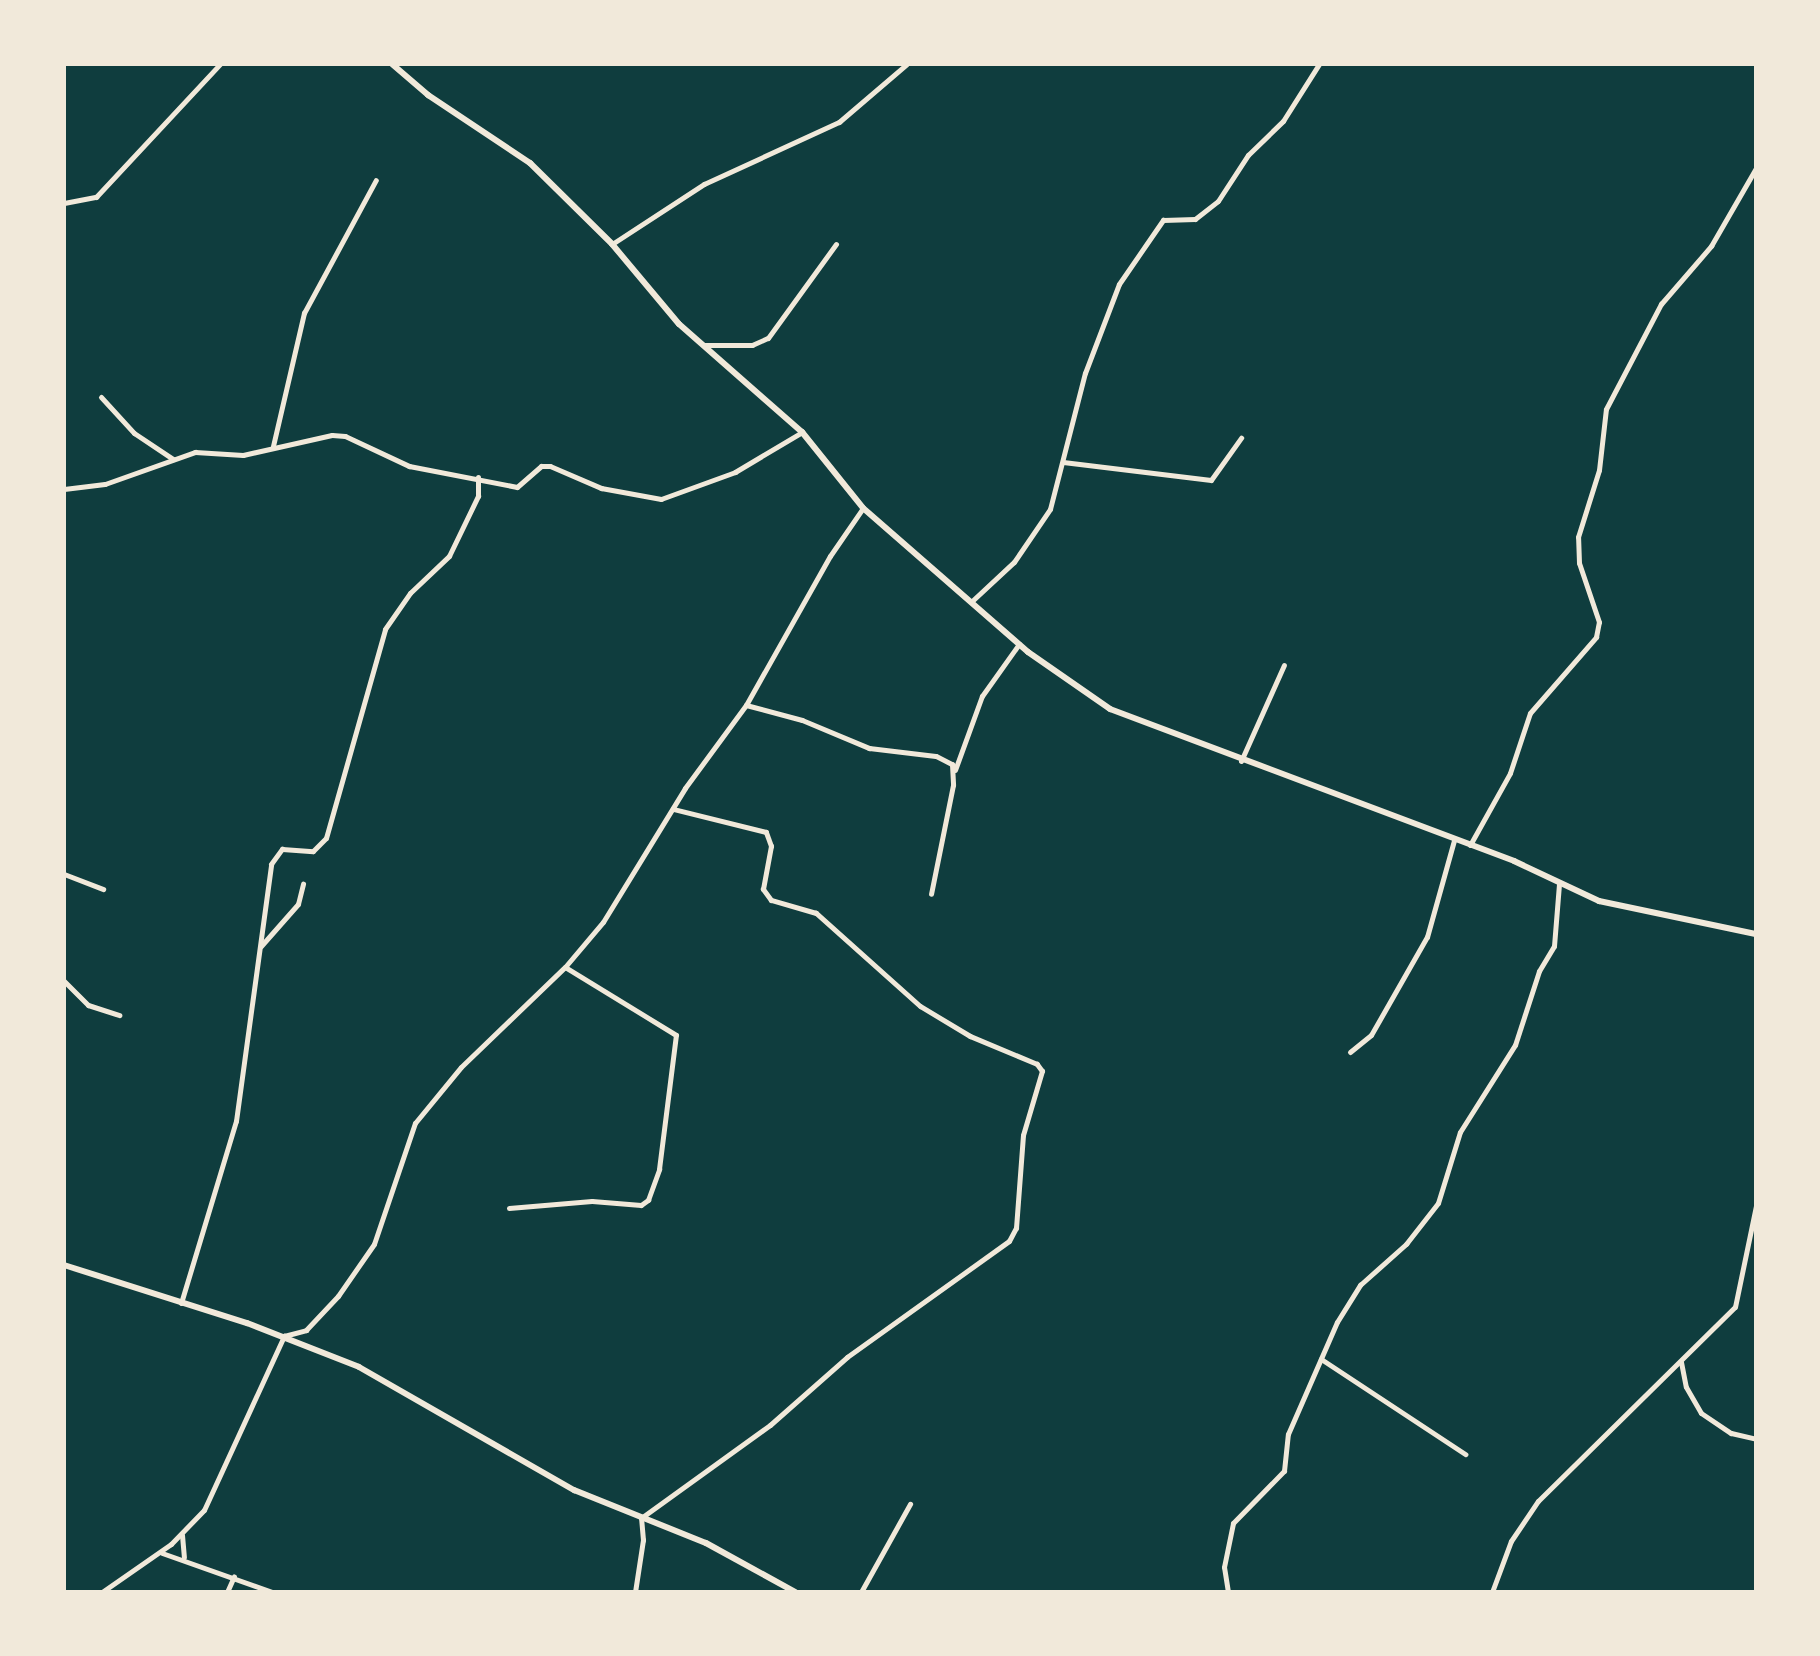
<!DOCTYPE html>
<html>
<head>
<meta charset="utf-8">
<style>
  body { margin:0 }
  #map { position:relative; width:1820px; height:1656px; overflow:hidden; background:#0f3d3e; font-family:"Noto Sans",sans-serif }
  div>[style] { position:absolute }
  .minor>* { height:5px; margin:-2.5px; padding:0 2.5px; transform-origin:2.5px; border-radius:2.5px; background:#f1e9da }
  .tertiary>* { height:6px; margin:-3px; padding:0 3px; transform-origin:3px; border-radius:3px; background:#f1e9da }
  span { translate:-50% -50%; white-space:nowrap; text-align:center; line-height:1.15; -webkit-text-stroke:8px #f1e9da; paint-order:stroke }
  .frame { position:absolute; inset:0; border:66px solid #f1e9da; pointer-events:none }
</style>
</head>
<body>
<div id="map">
  <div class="minor">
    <i style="left:64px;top:203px;width:33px;rotate:-11deg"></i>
    <i style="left:96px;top:197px;width:182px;rotate:-47deg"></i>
    <i style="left:612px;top:244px;width:110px;rotate:-33.1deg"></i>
    <i style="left:704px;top:184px;width:149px;rotate:-24.7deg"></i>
    <i style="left:839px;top:122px;width:89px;rotate:-40.5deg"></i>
    <i style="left:704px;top:345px;width:48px"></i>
    <i style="left:752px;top:345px;width:17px;rotate:-24deg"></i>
    <i style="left:768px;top:338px;width:116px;rotate:-54.1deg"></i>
    <i style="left:101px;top:397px;width:49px;rotate:47.5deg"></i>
    <i style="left:134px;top:433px;width:47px;rotate:33.7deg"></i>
    <i style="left:273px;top:446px;width:137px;rotate:-76.9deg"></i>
    <i style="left:304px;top:313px;width:151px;rotate:-61.6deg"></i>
    <i style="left:1063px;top:462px;width:149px;rotate:6.9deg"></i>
    <i style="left:1211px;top:480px;width:52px;rotate:-54.5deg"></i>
    <i style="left:64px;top:489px;width:41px;rotate:-7deg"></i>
    <i style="left:105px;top:484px;width:96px;rotate:-19.6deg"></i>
    <i style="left:195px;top:452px;width:48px;rotate:3.6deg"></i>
    <i style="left:243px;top:455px;width:91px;rotate:-12.7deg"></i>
    <i style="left:332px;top:435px;width:13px;rotate:4deg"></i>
    <i style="left:345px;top:436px;width:71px;rotate:25.1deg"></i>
    <i style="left:409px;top:466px;width:110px;rotate:11deg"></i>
    <i style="left:517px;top:487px;width:32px;rotate:-41deg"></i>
    <i style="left:541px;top:466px;width:9px"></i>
    <i style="left:550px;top:466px;width:56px;rotate:23.3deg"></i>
    <i style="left:601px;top:488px;width:61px;rotate:10.4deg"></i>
    <i style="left:661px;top:499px;width:79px;rotate:-20deg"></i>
    <i style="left:735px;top:472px;width:78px;rotate:-30.8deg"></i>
    <i style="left:972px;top:601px;width:57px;rotate:-42.9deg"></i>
    <i style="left:1014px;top:562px;width:64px;rotate:-55.8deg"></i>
    <i style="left:1050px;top:509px;width:140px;rotate:-75.6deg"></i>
    <i style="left:1085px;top:373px;width:95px;rotate:-69.1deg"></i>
    <i style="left:1119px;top:284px;width:78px;rotate:-55.5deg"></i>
    <i style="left:1163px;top:220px;width:32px;rotate:-2deg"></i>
    <i style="left:1195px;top:219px;width:29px;rotate:-38deg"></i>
    <i style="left:1218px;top:201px;width:55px;rotate:-56.9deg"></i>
    <i style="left:1248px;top:155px;width:49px;rotate:-44.2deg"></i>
    <i style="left:1283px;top:121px;width:67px;rotate:-57.7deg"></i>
    <i style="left:746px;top:705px;width:58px;rotate:15deg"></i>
    <i style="left:802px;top:720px;width:73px;rotate:22.7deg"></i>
    <i style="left:869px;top:748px;width:67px;rotate:6.8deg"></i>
    <i style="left:936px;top:756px;width:18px;rotate:27deg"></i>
    <i style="left:952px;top:764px;width:21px;rotate:87deg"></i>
    <i style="left:953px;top:785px;width:111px;rotate:101.4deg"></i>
    <i style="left:1241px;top:761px;width:105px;rotate:-65.9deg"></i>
    <i style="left:955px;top:770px;width:79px;rotate:-70deg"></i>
    <i style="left:982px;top:696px;width:64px;rotate:-54.6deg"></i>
    <i style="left:1470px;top:845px;width:82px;rotate:-60.9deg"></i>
    <i style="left:1510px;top:773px;width:63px;rotate:-71.6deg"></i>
    <i style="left:1530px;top:713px;width:101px;rotate:-49deg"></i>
    <i style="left:1596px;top:637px;width:15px;rotate:-79deg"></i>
    <i style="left:1599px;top:622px;width:62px;rotate:-108.7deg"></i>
    <i style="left:1579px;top:563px;width:26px;rotate:-92deg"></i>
    <i style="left:1578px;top:537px;width:70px;rotate:-72.6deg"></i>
    <i style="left:1599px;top:470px;width:61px;rotate:-83.5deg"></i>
    <i style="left:1606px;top:409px;width:119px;rotate:-62.4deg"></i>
    <i style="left:1661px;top:304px;width:77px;rotate:-49.2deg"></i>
    <i style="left:1711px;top:246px;width:90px;rotate:-60deg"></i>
    <i style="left:64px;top:874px;width:42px;rotate:21deg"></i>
    <i style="left:261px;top:946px;width:56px;rotate:-48.6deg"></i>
    <i style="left:298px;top:904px;width:21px;rotate:-76deg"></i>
    <i style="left:64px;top:981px;width:34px;rotate:45deg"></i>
    <i style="left:88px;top:1005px;width:33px;rotate:18deg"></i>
    <i style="left:1350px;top:1052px;width:27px;rotate:-39deg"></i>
    <i style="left:1371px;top:1035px;width:113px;rotate:-60.3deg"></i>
    <i style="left:1427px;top:937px;width:101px;rotate:-74.4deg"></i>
    <i style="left:509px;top:1208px;width:83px;rotate:-4.8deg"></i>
    <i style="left:592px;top:1201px;width:49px;rotate:4.7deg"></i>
    <i style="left:641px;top:1205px;width:9px;rotate:-36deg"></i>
    <i style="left:648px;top:1200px;width:33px;rotate:-70deg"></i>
    <i style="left:659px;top:1169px;width:135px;rotate:-82.8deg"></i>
    <i style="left:676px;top:1035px;width:130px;rotate:-148.5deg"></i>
    <i style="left:181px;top:1303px;width:190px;rotate:-73.2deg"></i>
    <i style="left:236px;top:1121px;width:259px;rotate:-82.2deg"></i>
    <i style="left:271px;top:864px;width:19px;rotate:-54deg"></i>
    <i style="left:282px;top:849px;width:31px;rotate:4deg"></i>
    <i style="left:313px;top:851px;width:18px;rotate:-45deg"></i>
    <i style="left:326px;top:838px;width:217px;rotate:-74.2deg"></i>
    <i style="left:385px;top:629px;width:44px;rotate:-55.2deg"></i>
    <i style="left:410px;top:593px;width:54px;rotate:-43.5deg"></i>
    <i style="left:449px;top:556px;width:67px;rotate:-64.2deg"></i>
    <i style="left:478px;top:496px;width:19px;rotate:-90deg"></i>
    <i style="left:1321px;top:1359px;width:173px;rotate:33.4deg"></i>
    <i style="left:1681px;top:1362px;width:25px;rotate:79deg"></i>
    <i style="left:1686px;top:1387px;width:30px;rotate:60deg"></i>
    <i style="left:1701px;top:1413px;width:36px;rotate:34deg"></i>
    <i style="left:1731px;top:1433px;width:26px;rotate:13deg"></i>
    <i style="left:182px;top:1535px;width:22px;rotate:85deg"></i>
    <i style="left:162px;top:1553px;width:117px;rotate:19.5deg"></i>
    <i style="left:102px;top:1592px;width:84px;rotate:-34.8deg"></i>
    <i style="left:171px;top:1544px;width:47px;rotate:-45.9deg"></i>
    <i style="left:204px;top:1510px;width:192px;rotate:-65.3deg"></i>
    <i style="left:284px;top:1336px;width:23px;rotate:-15deg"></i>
    <i style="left:306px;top:1330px;width:47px;rotate:-46.7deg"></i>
    <i style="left:338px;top:1296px;width:63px;rotate:-55.3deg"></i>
    <i style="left:374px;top:1244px;width:128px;rotate:-71.3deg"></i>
    <i style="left:415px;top:1123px;width:72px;rotate:-50.6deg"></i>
    <i style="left:461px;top:1067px;width:144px;rotate:-43.9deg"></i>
    <i style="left:565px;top:967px;width:59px;rotate:-49.8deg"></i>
    <i style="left:603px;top:922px;width:157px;rotate:-58.5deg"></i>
    <i style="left:685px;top:788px;width:103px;rotate:-53.7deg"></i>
    <i style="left:746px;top:705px;width:171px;rotate:-60.6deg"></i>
    <i style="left:830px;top:556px;width:58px;rotate:-55.5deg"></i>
    <i style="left:227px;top:1592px;width:17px;rotate:-66deg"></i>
    <i style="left:635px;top:1592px;width:53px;rotate:-81.3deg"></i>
    <i style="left:643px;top:1540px;width:22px;rotate:-95deg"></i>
    <i style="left:641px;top:1518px;width:159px;rotate:-35.8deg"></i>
    <i style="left:770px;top:1425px;width:103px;rotate:-41.4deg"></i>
    <i style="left:847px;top:1357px;width:199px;rotate:-35.6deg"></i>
    <i style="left:1009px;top:1241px;width:15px;rotate:-62deg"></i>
    <i style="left:1016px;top:1228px;width:93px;rotate:-85.7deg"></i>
    <i style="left:1023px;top:1135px;width:67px;rotate:-73.5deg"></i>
    <i style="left:1042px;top:1071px;width:9px;rotate:-126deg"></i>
    <i style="left:1037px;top:1064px;width:73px;rotate:-157.3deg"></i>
    <i style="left:970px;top:1036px;width:58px;rotate:-149deg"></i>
    <i style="left:920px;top:1006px;width:140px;rotate:-138.2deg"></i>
    <i style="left:816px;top:913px;width:47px;rotate:-163.9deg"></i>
    <i style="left:771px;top:900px;width:14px;rotate:-126deg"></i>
    <i style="left:763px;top:889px;width:44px;rotate:-79.5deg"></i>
    <i style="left:771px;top:846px;width:15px;rotate:-110deg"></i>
    <i style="left:766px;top:832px;width:96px;rotate:-166.1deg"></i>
    <i style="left:861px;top:1592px;width:101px;rotate:-60.9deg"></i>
    <i style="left:1228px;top:1592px;width:25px;rotate:-99deg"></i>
    <i style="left:1224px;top:1567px;width:45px;rotate:-78.4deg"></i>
    <i style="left:1233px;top:1523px;width:73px;rotate:-45.6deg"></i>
    <i style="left:1284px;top:1471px;width:37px;rotate:-84deg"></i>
    <i style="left:1288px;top:1434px;width:122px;rotate:-66.4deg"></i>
    <i style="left:1337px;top:1322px;width:44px;rotate:-58.1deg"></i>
    <i style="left:1360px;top:1285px;width:62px;rotate:-41.7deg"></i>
    <i style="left:1406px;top:1244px;width:52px;rotate:-52deg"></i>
    <i style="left:1438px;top:1203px;width:74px;rotate:-72.8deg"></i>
    <i style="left:1460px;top:1132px;width:103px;rotate:-57.7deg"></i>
    <i style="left:1515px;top:1045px;width:78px;rotate:-72deg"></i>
    <i style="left:1539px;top:971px;width:29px;rotate:-59deg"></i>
    <i style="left:1554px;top:946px;width:62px;rotate:-85.4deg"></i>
    <i style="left:1492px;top:1592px;width:54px;rotate:-69.6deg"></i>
    <i style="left:1511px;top:1541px;width:48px;rotate:-56deg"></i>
    <i style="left:1538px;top:1501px;width:276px;rotate:-44.6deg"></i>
    <i style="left:1735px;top:1307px;width:103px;rotate:-78.3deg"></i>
  </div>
  <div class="tertiary">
    <i style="left:392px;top:64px;width:48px;rotate:40.7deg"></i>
    <i style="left:428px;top:95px;width:123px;rotate:33.7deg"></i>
    <i style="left:530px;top:163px;width:115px;rotate:44.6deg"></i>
    <i style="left:612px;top:244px;width:104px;rotate:50.1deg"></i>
    <i style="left:679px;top:324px;width:164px;rotate:41.3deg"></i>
    <i style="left:802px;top:432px;width:97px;rotate:51.2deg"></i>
    <i style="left:863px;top:508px;width:219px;rotate:41.1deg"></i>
    <i style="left:1028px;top:652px;width:100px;rotate:34.8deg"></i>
    <i style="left:1110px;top:709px;width:432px;rotate:20.6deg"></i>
    <i style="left:1514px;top:861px;width:94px;rotate:25.2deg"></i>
    <i style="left:1599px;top:901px;width:160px;rotate:11.9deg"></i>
    <i style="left:64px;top:1265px;width:192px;rotate:17.6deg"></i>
    <i style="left:247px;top:1323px;width:120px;rotate:21.4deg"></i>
    <i style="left:359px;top:1367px;width:248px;rotate:29.8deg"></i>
    <i style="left:574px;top:1490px;width:142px;rotate:21.9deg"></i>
    <i style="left:706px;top:1543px;width:102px;rotate:28.8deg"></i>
  </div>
  <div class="frame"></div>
</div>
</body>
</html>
